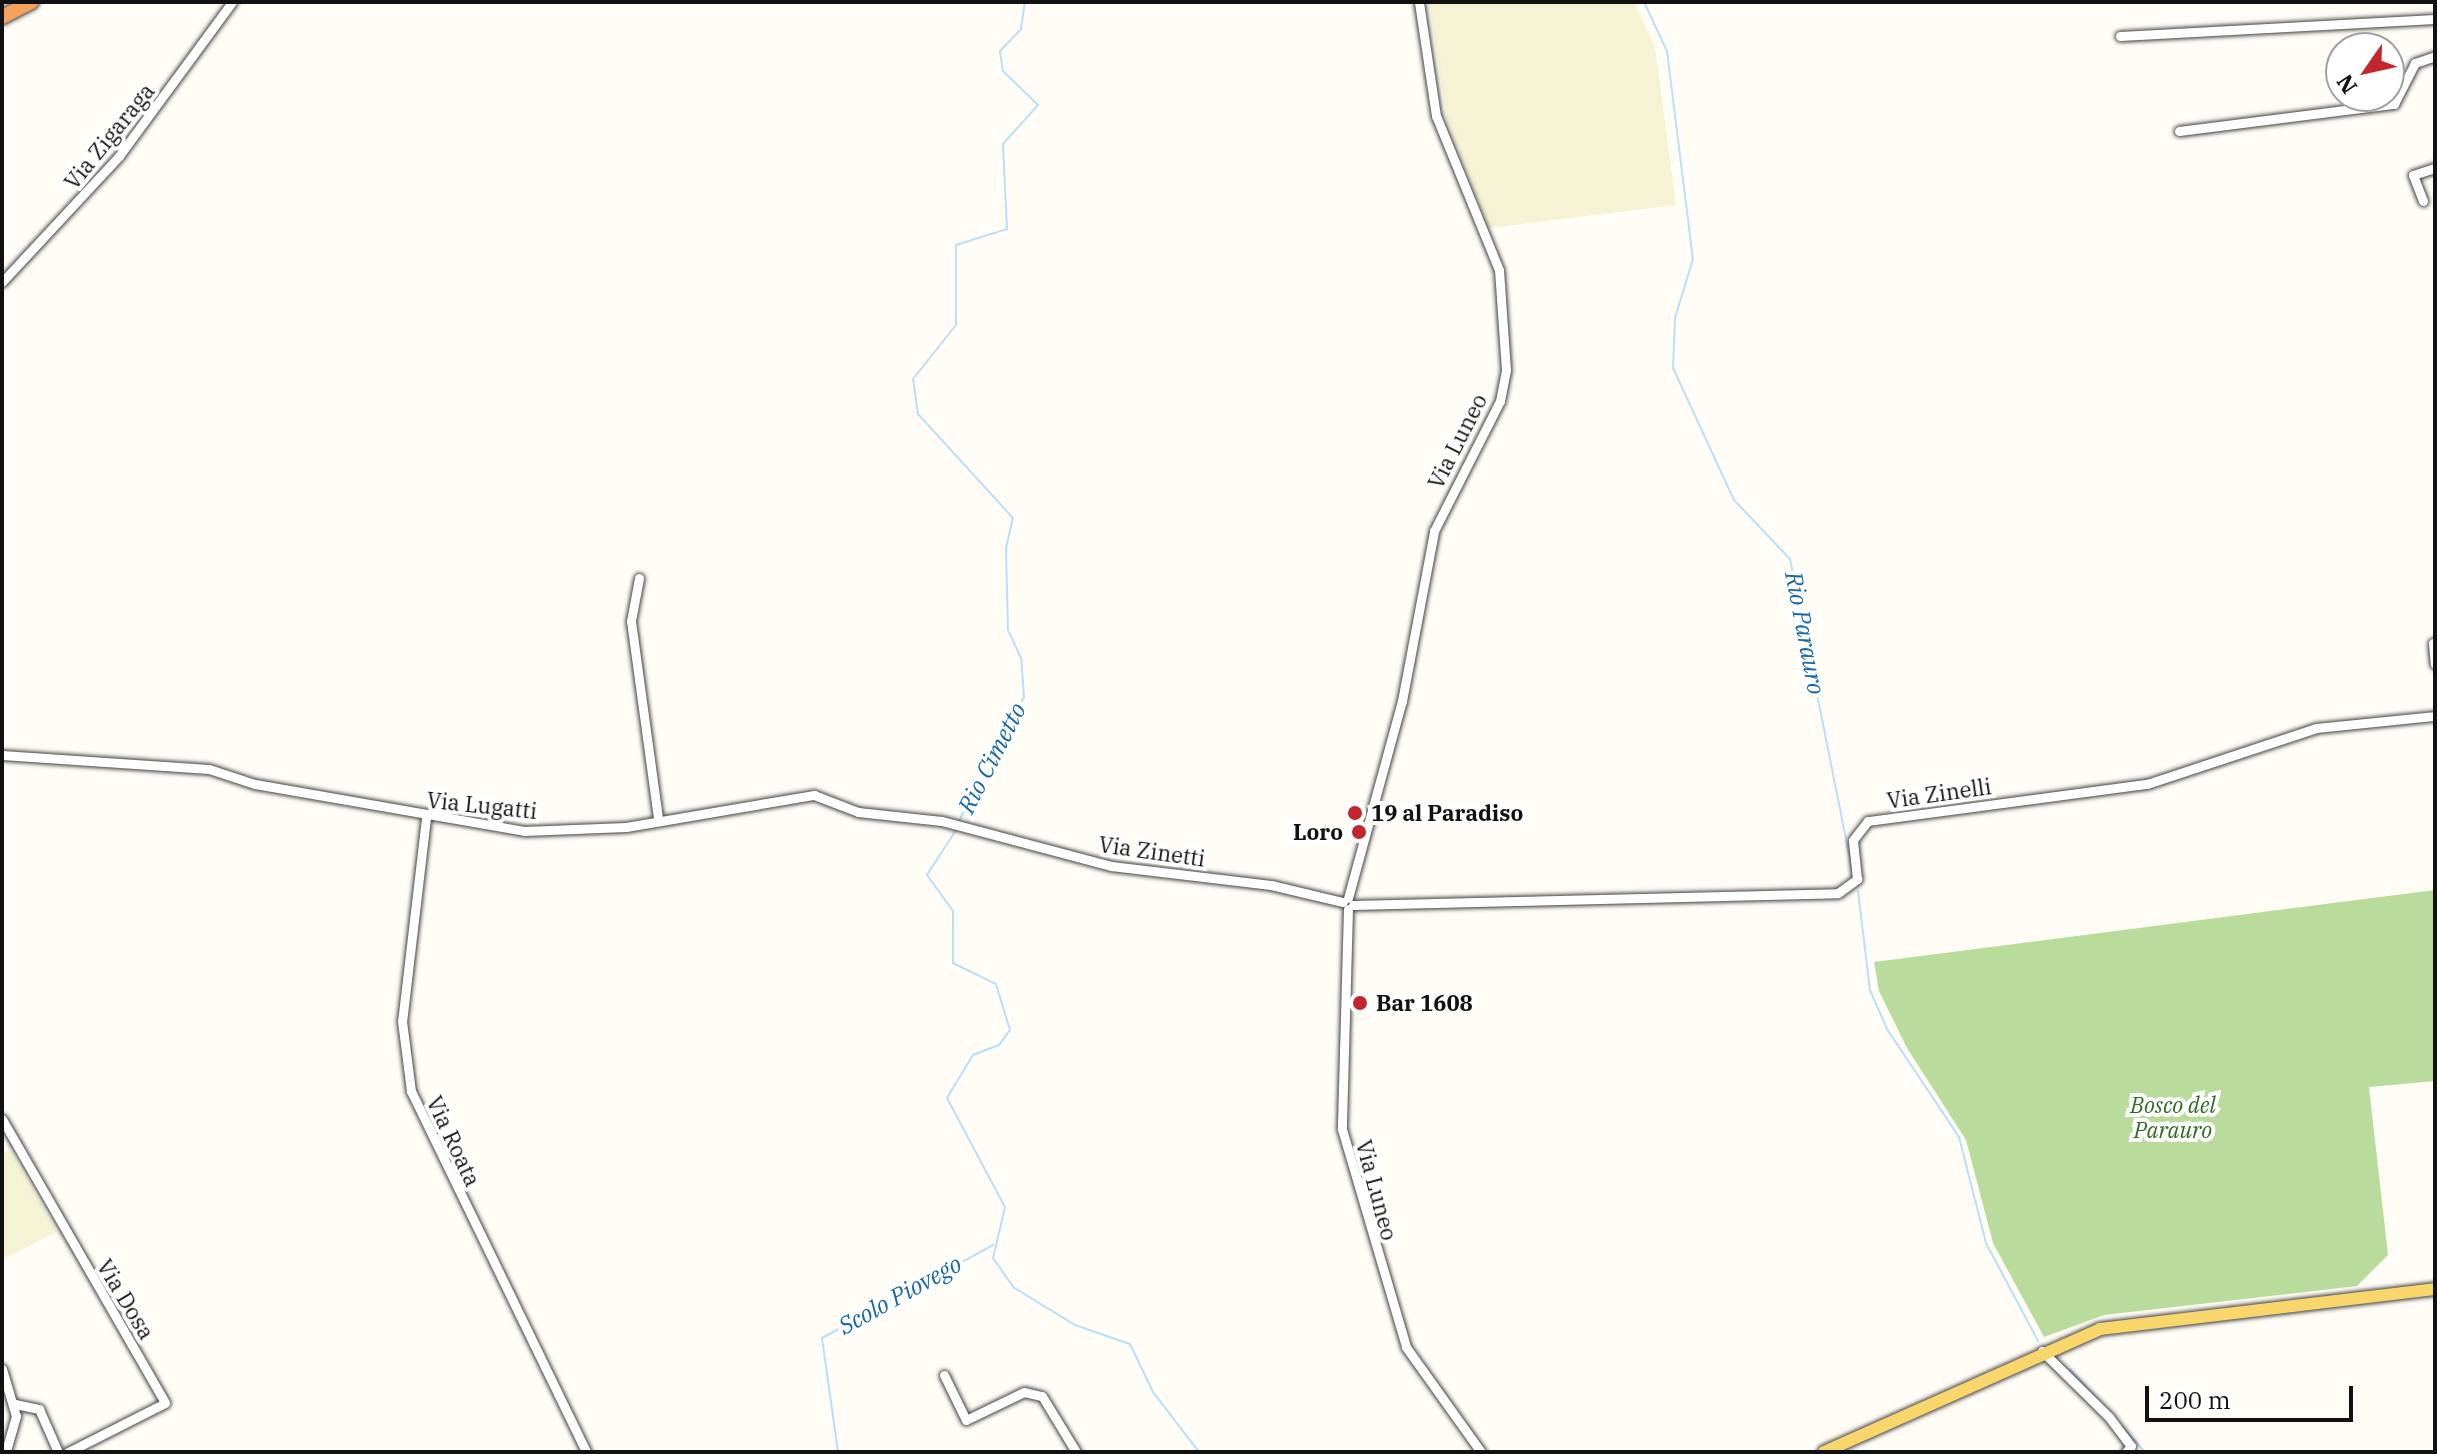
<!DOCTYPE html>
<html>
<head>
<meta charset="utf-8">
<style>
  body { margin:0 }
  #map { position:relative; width:2437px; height:1454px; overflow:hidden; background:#fffdf5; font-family:"IBM Plex Serif",serif }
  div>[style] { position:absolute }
  .farmland>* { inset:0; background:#f6f3d4 }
  .forest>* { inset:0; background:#b9dc9c }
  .stream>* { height:2px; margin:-1px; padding:0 1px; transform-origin:1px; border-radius:1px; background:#b9e0f7 }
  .roads { filter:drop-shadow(0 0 2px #444) drop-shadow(0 0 2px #444) }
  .minor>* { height:9px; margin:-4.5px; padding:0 4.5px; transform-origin:4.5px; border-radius:4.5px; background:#fff }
  .major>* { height:12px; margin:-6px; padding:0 6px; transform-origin:6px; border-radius:6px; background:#f9d66b }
  .highway>* { height:14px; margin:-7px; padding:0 7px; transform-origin:7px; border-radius:7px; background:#f5a25d }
  .dots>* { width:22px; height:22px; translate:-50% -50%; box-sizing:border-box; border:4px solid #fff; border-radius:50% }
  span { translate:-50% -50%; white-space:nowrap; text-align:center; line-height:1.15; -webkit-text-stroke:8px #fff; paint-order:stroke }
  .street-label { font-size:22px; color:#111 }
  .poi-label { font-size:22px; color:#111; font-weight:700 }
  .left { translate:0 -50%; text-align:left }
  .right { translate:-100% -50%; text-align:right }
  .park-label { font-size:22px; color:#2f6b1f; font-style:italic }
  .water-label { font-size:24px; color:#1768a6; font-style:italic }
  .frame { position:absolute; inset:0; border:4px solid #111; pointer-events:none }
  .north { position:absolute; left:2325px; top:32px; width:80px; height:80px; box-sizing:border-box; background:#fff; border:2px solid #a0a0a0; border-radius:50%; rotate:236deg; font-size:22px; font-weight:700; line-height:32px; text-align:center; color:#111 }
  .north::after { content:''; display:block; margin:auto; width:28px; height:36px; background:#c4262e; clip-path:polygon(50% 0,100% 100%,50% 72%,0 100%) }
  .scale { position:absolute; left:2145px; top:1386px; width:208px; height:36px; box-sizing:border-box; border:4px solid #111; border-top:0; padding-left:10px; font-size:24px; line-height:28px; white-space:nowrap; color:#111; -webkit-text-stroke:6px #fff; paint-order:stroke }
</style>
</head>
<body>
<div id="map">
  <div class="farmland">
    <i style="clip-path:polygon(1429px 2px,1634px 2px,1655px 47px,1676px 205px,1489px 228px,1447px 121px)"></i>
    <i style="clip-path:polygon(10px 1150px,57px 1232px,2px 1260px,2px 1154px)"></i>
  </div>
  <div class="forest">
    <i style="clip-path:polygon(2435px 890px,2435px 1081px,2369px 1087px,2388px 1255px,2357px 1286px,2104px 1315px,2044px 1337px,1993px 1243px,1966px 1140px,1907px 1048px,1879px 991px,1874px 962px)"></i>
  </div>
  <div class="stream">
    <i style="left:1644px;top:2px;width:54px;rotate:64.9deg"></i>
    <i style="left:1667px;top:51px;width:210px;rotate:82.9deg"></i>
    <i style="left:1693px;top:259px;width:62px;rotate:107deg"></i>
    <i style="left:1675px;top:318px;width:50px;rotate:92.3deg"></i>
    <i style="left:1673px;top:368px;width:145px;rotate:65.2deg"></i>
    <i style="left:1734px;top:500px;width:81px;rotate:46.5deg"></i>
    <i style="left:1790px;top:559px;width:317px;rotate:78.7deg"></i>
    <i style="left:959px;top:821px;width:140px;rotate:-62.3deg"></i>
    <i style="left:1024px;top:697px;width:39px;rotate:-94deg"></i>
    <i style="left:1021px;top:658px;width:31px;rotate:-115deg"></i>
    <i style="left:1008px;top:630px;width:82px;rotate:-91.4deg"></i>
    <i style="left:1006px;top:548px;width:31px;rotate:-77deg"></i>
    <i style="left:1013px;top:518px;width:141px;rotate:-132.4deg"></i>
    <i style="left:918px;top:414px;width:35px;rotate:-98deg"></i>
    <i style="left:913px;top:379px;width:69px;rotate:-51.5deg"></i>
    <i style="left:956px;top:325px;width:80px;rotate:-90deg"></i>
    <i style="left:956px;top:245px;width:53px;rotate:-17.4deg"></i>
    <i style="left:1007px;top:229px;width:85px;rotate:-92.7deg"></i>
    <i style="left:1003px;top:144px;width:52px;rotate:-48.1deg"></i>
    <i style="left:1038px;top:105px;width:49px;rotate:-135.8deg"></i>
    <i style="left:1003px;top:71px;width:20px;rotate:-99deg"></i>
    <i style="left:1000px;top:51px;width:30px;rotate:-46deg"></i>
    <i style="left:1021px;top:29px;width:27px;rotate:-82deg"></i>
    <i style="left:958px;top:827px;width:57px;rotate:122.9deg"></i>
    <i style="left:927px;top:875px;width:44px;rotate:54.2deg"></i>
    <i style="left:953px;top:911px;width:52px;rotate:90deg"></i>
    <i style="left:953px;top:963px;width:48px;rotate:26deg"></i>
    <i style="left:996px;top:984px;width:48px;rotate:73.1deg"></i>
    <i style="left:1010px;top:1030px;width:19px;rotate:126deg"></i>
    <i style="left:999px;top:1045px;width:28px;rotate:159deg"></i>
    <i style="left:973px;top:1055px;width:50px;rotate:121.2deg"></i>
    <i style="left:947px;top:1098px;width:123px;rotate:62deg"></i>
    <i style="left:1005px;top:1207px;width:52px;rotate:103.2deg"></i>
    <i style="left:993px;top:1258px;width:35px;rotate:55deg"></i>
    <i style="left:1013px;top:1287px;width:73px;rotate:31.5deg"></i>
    <i style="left:1075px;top:1325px;width:58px;rotate:19.1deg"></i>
    <i style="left:1130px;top:1344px;width:53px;rotate:64.4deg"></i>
    <i style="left:1153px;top:1392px;width:76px;rotate:52.5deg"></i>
    <i style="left:1858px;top:891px;width:100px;rotate:83.1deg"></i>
    <i style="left:1870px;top:990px;width:43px;rotate:66.4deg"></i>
    <i style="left:1887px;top:1029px;width:130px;rotate:56.3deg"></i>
    <i style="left:1959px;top:1137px;width:109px;rotate:75.7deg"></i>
    <i style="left:1986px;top:1243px;width:111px;rotate:62deg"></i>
    <i style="left:2070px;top:1369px;width:43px;rotate:47.8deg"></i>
    <i style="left:2122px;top:1426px;width:35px;rotate:49deg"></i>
    <i style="left:838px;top:1452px;width:115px;rotate:-98deg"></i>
    <i style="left:822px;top:1338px;width:195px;rotate:-28.5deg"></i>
  </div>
  <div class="roads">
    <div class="minor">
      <i style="left:2120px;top:36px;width:315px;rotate:-3.1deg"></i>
      <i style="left:2179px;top:131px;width:217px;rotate:-7.2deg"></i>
      <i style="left:2394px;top:104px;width:46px;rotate:-62.9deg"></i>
      <i style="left:2415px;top:63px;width:21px;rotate:-19deg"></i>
      <i style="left:2423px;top:201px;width:28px;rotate:-111deg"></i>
      <i style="left:2413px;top:175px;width:23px;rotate:-18deg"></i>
      <i style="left:2px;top:282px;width:172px;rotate:-47.1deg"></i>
      <i style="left:119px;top:156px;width:191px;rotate:-53.7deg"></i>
      <i style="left:639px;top:578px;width:44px;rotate:100.5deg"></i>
      <i style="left:631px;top:621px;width:200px;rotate:82.2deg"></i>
      <i style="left:2433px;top:643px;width:21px;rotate:85deg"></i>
      <i style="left:2px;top:755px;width:207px;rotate:3.9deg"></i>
      <i style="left:209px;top:769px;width:48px;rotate:18.1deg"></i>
      <i style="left:255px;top:784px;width:273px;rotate:9.9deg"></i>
      <i style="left:524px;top:831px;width:102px;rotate:-2.2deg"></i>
      <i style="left:626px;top:827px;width:191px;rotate:-9.7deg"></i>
      <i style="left:814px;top:795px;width:47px;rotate:21.1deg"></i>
      <i style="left:858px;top:812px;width:84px;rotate:6.1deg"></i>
      <i style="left:942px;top:821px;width:175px;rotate:14.9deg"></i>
      <i style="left:1111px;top:866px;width:161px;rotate:6.8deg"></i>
      <i style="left:1271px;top:885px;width:74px;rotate:13.3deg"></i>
      <i style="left:426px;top:818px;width:204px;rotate:96.7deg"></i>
      <i style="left:402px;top:1021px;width:71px;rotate:82.7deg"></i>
      <i style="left:411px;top:1091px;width:401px;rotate:64.1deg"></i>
      <i style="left:1348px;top:898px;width:204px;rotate:-74.7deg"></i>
      <i style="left:1402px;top:701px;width:173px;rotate:-79.3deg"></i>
      <i style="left:1434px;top:531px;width:146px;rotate:-63.1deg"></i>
      <i style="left:1500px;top:401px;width:32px;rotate:-79deg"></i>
      <i style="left:1506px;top:370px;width:100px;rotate:-94deg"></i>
      <i style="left:1499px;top:270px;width:166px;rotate:-112.2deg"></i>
      <i style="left:1436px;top:116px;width:115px;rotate:-98.5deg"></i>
      <i style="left:1353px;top:905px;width:485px;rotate:-1.4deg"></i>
      <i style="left:1838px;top:893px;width:24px;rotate:-36deg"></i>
      <i style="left:1857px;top:879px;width:39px;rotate:-96deg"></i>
      <i style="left:1853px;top:840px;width:24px;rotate:-52deg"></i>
      <i style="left:1868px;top:821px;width:281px;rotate:-7.6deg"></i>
      <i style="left:2147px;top:784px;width:178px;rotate:-18.3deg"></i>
      <i style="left:2316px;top:728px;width:120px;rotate:-5.8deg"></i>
      <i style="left:1348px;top:909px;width:220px;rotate:91.6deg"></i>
      <i style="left:1342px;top:1129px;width:227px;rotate:73.6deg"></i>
      <i style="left:1406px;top:1347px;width:129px;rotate:54.5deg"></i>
      <i style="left:2px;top:1119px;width:327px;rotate:60.1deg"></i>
      <i style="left:165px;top:1403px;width:109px;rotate:153.2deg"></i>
      <i style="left:2042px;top:1351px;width:94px;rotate:44.6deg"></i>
      <i style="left:2109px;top:1417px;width:36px;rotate:53deg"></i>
      <i style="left:2131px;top:1446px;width:8px;rotate:130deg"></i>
      <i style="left:2px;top:1369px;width:49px;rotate:73.4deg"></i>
      <i style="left:16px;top:1416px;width:37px;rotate:106deg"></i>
      <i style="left:944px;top:1375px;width:50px;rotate:63.9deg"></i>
      <i style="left:966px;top:1420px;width:64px;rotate:-25.8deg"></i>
      <i style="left:1024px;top:1392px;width:18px;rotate:13deg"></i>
      <i style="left:1042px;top:1396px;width:66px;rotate:58.7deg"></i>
      <i style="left:15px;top:1404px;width:25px;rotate:12deg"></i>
      <i style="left:39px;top:1409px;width:47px;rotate:66.2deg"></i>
    </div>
    <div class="major">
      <i style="left:1824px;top:1452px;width:302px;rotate:-24deg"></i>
      <i style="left:2100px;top:1329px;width:337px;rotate:-6.8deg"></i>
    </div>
    <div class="highway">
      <i style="left:2px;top:17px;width:33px;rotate:-27deg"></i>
    </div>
  </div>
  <div class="dots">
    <i style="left:1355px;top:813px;background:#c4262e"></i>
    <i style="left:1359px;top:832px;background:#c4262e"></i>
    <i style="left:1360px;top:1003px;background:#c4262e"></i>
  </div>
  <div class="street-label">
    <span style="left:109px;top:136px;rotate:-51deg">Via Zigaraga</span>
    <span style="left:1457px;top:441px;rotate:-63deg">Via Luneo</span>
    <span style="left:1939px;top:793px;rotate:-8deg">Via Zinelli</span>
    <span style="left:482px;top:805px;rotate:6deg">Via Lugatti</span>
    <span style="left:1152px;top:851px;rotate:8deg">Via Zinetti</span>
    <span style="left:454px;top:1141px;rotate:65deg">Via Roata</span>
    <span style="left:1377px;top:1190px;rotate:75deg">Via Luneo</span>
    <span style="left:126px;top:1299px;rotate:59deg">Via Dosa</span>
  </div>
  <div class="poi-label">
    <span class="left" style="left:1371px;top:813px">19 al Paradiso</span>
    <span class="right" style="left:1343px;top:832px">Loro</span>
    <span class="left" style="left:1376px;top:1003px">Bar 1608</span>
  </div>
  <div class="park-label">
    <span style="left:2173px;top:1117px">Bosco del<br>Parauro</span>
  </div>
  <div class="water-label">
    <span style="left:1805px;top:633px;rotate:79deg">Rio Parauro</span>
    <span style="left:992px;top:758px;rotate:-63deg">Rio Cimetto</span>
    <span style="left:900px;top:1295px;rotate:-29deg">Scolo Piovego</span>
  </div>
  <div class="frame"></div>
  <div class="north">N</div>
  <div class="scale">200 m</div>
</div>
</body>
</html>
